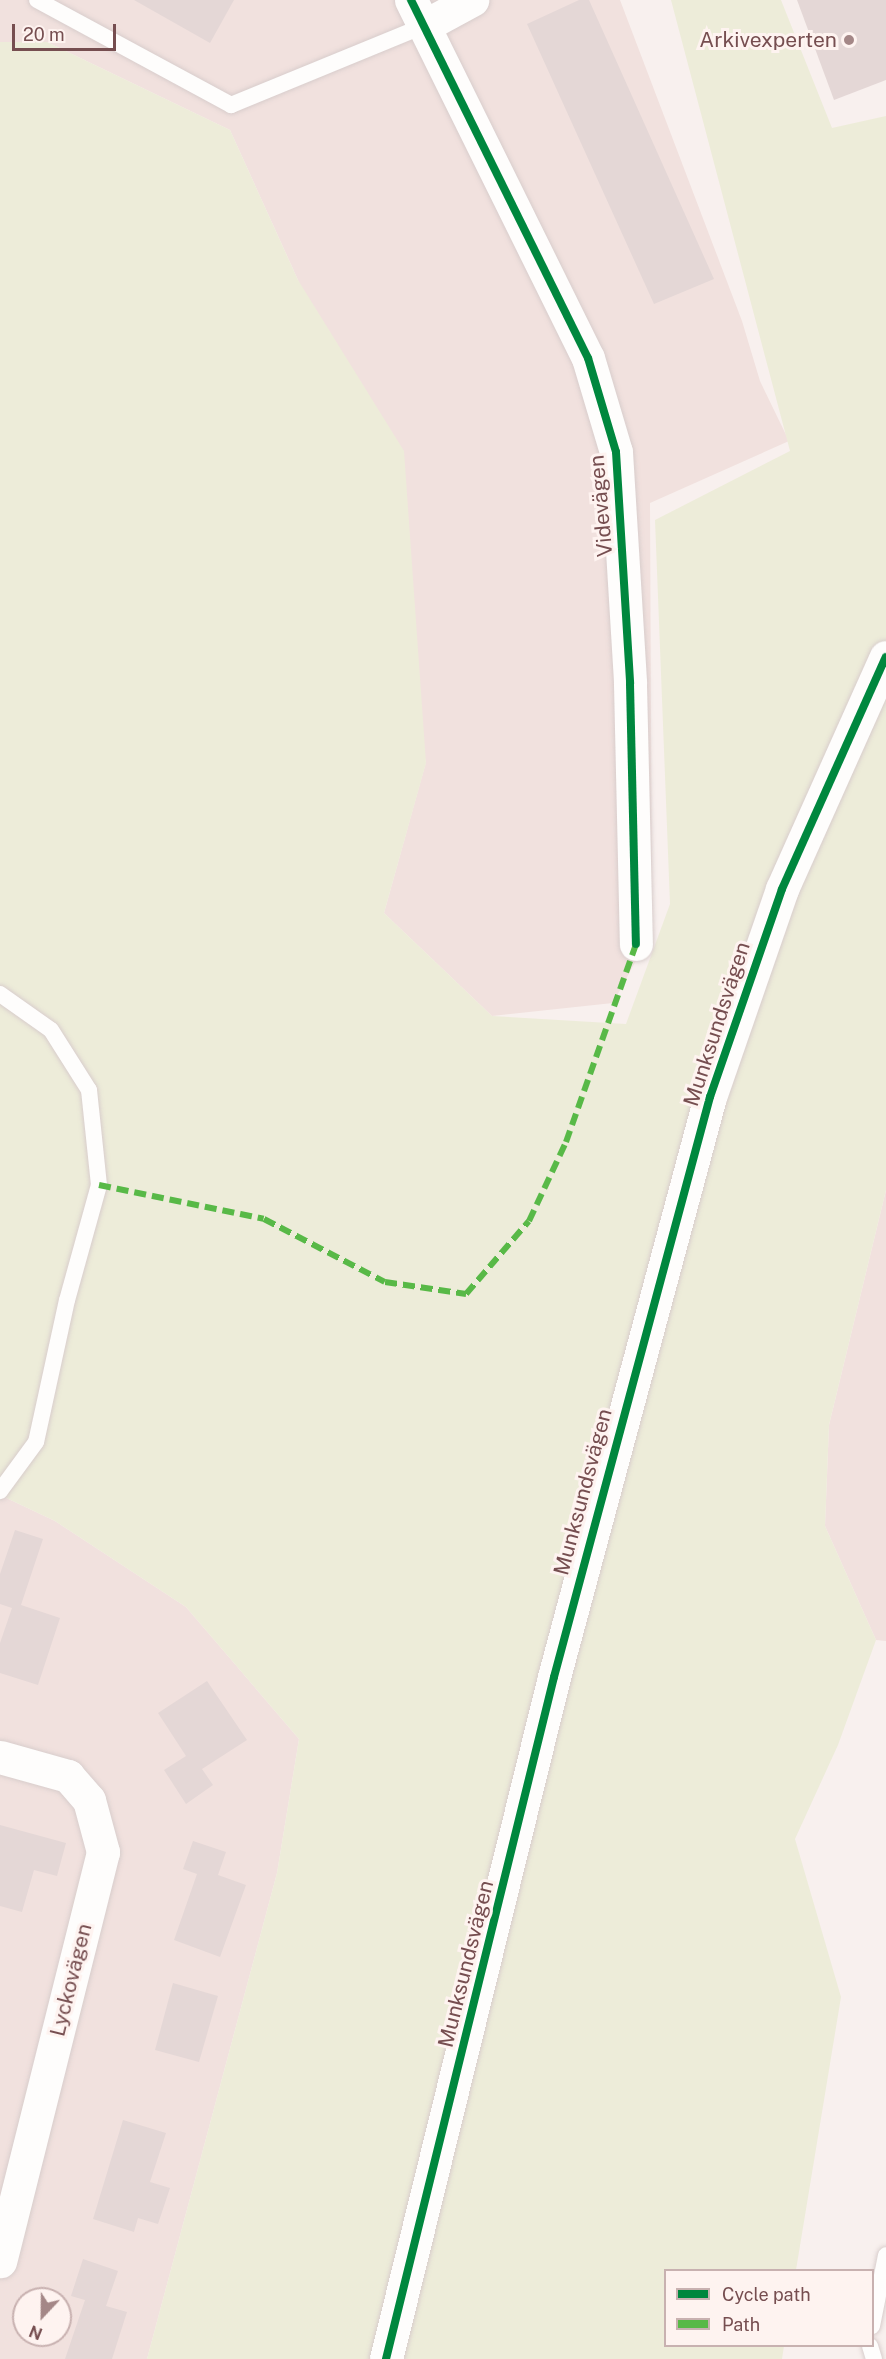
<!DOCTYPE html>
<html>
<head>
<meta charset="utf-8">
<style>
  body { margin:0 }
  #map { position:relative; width:886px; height:2359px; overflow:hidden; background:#f8f0ee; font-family:"Public Sans",sans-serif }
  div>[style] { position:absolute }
  .residential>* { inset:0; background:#f1e1de }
  .green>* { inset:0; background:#edecd9 }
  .building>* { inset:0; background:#e4d7d6 }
  .roads { filter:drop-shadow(0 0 2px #d8cdcc) drop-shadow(0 0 2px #d8cdcc) }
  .service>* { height:16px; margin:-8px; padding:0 8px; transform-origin:8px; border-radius:8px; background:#fefdfc }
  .minor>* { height:33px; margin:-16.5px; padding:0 16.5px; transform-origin:16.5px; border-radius:16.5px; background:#fefdfc }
  .tertiary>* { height:33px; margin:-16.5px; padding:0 16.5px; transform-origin:16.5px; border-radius:16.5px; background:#fefdfc }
  .quiet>* { height:6px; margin-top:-3px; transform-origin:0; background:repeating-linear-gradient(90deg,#58b947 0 12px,transparent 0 18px) }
  .cycleway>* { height:8px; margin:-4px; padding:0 4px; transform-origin:4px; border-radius:4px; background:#00873e }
  .dots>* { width:16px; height:16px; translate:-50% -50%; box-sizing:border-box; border:3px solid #fef3f0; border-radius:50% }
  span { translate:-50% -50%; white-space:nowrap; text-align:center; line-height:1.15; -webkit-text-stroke:6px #fef3f0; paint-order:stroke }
  .poi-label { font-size:21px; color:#764e50 }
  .right { translate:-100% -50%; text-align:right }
  .street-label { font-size:21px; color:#764e50 }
  .legend { position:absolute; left:664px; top:2269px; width:210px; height:78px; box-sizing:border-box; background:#fef3f0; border:2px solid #c8b1b0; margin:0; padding:8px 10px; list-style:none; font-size:18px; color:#764e50 }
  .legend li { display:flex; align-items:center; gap:12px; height:30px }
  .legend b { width:30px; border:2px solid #c8b1b0 }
  .north { position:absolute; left:12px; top:2287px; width:60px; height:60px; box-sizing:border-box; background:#fef3f0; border:2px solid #c8b1b0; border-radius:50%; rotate:202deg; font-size:16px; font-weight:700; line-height:24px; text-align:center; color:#764e50 }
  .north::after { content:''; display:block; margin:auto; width:21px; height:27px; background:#a48787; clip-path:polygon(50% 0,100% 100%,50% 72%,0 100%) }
  .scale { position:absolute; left:12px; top:24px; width:104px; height:27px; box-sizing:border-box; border:3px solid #764e50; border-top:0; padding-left:8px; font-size:18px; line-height:21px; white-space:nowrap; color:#764e50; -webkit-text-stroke:4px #fef3f0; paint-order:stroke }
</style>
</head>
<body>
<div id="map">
  <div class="residential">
    <i style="clip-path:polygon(0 0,620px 0,742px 321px,760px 381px,789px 441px,650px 503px,652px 931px,613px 1003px,492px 1016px,384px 913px,426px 762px,298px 280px,230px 130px,47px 42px,0 42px)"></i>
    <i style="clip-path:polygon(886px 1190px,886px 1641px,876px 1640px,825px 1526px,829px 1425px)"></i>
    <i style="clip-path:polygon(evenodd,0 1495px,55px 1521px,186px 1607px,299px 1739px,277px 1873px,147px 2359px,0 2359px,0 1495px,24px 2299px,60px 2299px,60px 2335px,24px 2335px,24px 2299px)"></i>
  </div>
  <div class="green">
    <i style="clip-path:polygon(671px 0,781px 0,832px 128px,886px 116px,886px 1190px,829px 1425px,825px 1526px,876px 1640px,838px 1745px,795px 1839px,841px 1997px,796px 2270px,666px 2270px,666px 2346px,784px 2346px,782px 2359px,147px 2359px,277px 1873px,299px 1739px,186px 1607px,55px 1521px,0 1495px,0 42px,47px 42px,230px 130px,298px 280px,404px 451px,426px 763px,384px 913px,492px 1016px,626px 1024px,670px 904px,655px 520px,790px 451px)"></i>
  </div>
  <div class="building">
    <i style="clip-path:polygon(134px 0,234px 0,210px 43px)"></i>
    <i style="clip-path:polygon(579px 0,589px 0,714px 279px,654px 304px,527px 24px)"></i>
    <i style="clip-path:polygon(797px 0,886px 0,886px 80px,834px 100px)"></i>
    <i style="clip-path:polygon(15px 1530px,43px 1539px,21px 1605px,60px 1618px,38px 1685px,0 1673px,0 1643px,12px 1608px,0 1604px,0 1574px)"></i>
    <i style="clip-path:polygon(207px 1681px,247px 1740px,202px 1769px,213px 1785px,186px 1804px,164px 1770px,186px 1756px,158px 1713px)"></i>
    <i style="clip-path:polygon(0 1825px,66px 1843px,57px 1876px,34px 1870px,22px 1912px,0 1906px)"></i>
    <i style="clip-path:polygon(193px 1841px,226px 1852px,218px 1875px,246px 1885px,220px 1957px,174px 1940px,197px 1874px,183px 1869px)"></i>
    <i style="clip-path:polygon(173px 1983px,218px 1996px,199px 2062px,155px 2050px)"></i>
    <i style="clip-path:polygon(123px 2120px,166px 2133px,150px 2182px,170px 2188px,158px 2224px,138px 2218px,134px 2232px,93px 2219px)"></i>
    <i style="clip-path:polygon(83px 2259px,118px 2271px,106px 2306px,127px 2312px,112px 2359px,65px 2359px,85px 2300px,71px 2296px)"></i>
  </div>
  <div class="roads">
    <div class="service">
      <i style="left:37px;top:0;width:221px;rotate:28.4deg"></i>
      <i style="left:231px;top:105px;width:209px;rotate:-22.3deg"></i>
      <i style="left:0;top:994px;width:62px;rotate:35.2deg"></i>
      <i style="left:51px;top:1030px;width:71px;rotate:57.7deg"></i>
      <i style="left:89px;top:1090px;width:96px;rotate:84deg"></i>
      <i style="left:99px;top:1185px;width:119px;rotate:105.5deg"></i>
      <i style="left:67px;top:1300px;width:145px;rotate:102.3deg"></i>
      <i style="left:36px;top:1442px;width:61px;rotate:126.3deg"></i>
      <i style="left:872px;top:2326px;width:72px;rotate:-78.8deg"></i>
      <i style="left:870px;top:2346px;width:14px;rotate:73deg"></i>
    </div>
    <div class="minor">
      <i style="left:411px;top:0;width:399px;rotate:63.7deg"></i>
      <i style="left:588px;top:358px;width:98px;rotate:73.4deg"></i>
      <i style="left:616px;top:452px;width:232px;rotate:86.5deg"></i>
      <i style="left:630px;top:684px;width:260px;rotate:88.7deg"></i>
      <i style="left:424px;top:26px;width:55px;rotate:-28.4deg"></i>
      <i style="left:0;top:1757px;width:71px;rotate:15.6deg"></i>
      <i style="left:68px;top:1776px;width:32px;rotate:49deg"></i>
      <i style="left:89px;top:1800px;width:54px;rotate:74.9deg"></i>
      <i style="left:103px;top:1852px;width:422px;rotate:104.1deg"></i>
    </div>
    <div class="tertiary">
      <i style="left:386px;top:2359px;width:702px;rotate:-76.16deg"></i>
      <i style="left:554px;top:1677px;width:601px;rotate:-74.95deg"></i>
      <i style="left:710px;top:1097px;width:220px;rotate:-70.9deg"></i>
      <i style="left:782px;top:889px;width:254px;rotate:-65.9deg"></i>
    </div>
  </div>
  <div class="quiet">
    <i style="left:99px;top:1185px;width:168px;rotate:11.6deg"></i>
    <i style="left:264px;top:1219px;width:136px;rotate:27.5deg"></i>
    <i style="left:385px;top:1282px;width:82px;rotate:8.4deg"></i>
    <i style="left:466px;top:1294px;width:96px;rotate:-49.2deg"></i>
    <i style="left:529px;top:1221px;width:87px;rotate:-64.9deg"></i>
    <i style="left:566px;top:1142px;width:210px;rotate:-70.5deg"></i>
  </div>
  <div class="cycleway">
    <i style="left:411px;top:0;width:399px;rotate:63.7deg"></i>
    <i style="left:588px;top:358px;width:98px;rotate:73.4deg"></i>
    <i style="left:616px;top:452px;width:232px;rotate:86.5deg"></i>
    <i style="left:630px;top:684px;width:260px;rotate:88.7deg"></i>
    <i style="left:386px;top:2359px;width:702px;rotate:-76.16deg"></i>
    <i style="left:554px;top:1677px;width:601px;rotate:-74.95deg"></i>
    <i style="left:710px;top:1097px;width:220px;rotate:-70.9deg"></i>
    <i style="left:782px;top:889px;width:254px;rotate:-65.9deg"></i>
  </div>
  <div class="dots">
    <i style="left:849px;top:40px;background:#a48787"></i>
  </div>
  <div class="poi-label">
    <span class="right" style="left:837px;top:40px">Arkivexperten</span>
  </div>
  <div class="street-label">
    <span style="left:601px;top:506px;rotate:-95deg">Videvägen</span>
    <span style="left:717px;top:1024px;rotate:-72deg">Munksundsvägen</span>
    <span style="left:583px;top:1492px;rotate:-75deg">Munksundsvägen</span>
    <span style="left:466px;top:1964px;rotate:-76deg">Munksundsvägen</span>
    <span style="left:71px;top:1980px;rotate:-76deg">Lyckovägen</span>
  </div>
  <ul class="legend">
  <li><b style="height:8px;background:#00873e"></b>Cycle path</li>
  <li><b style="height:8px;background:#58b947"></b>Path</li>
  </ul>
  <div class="north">N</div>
  <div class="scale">20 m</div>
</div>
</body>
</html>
